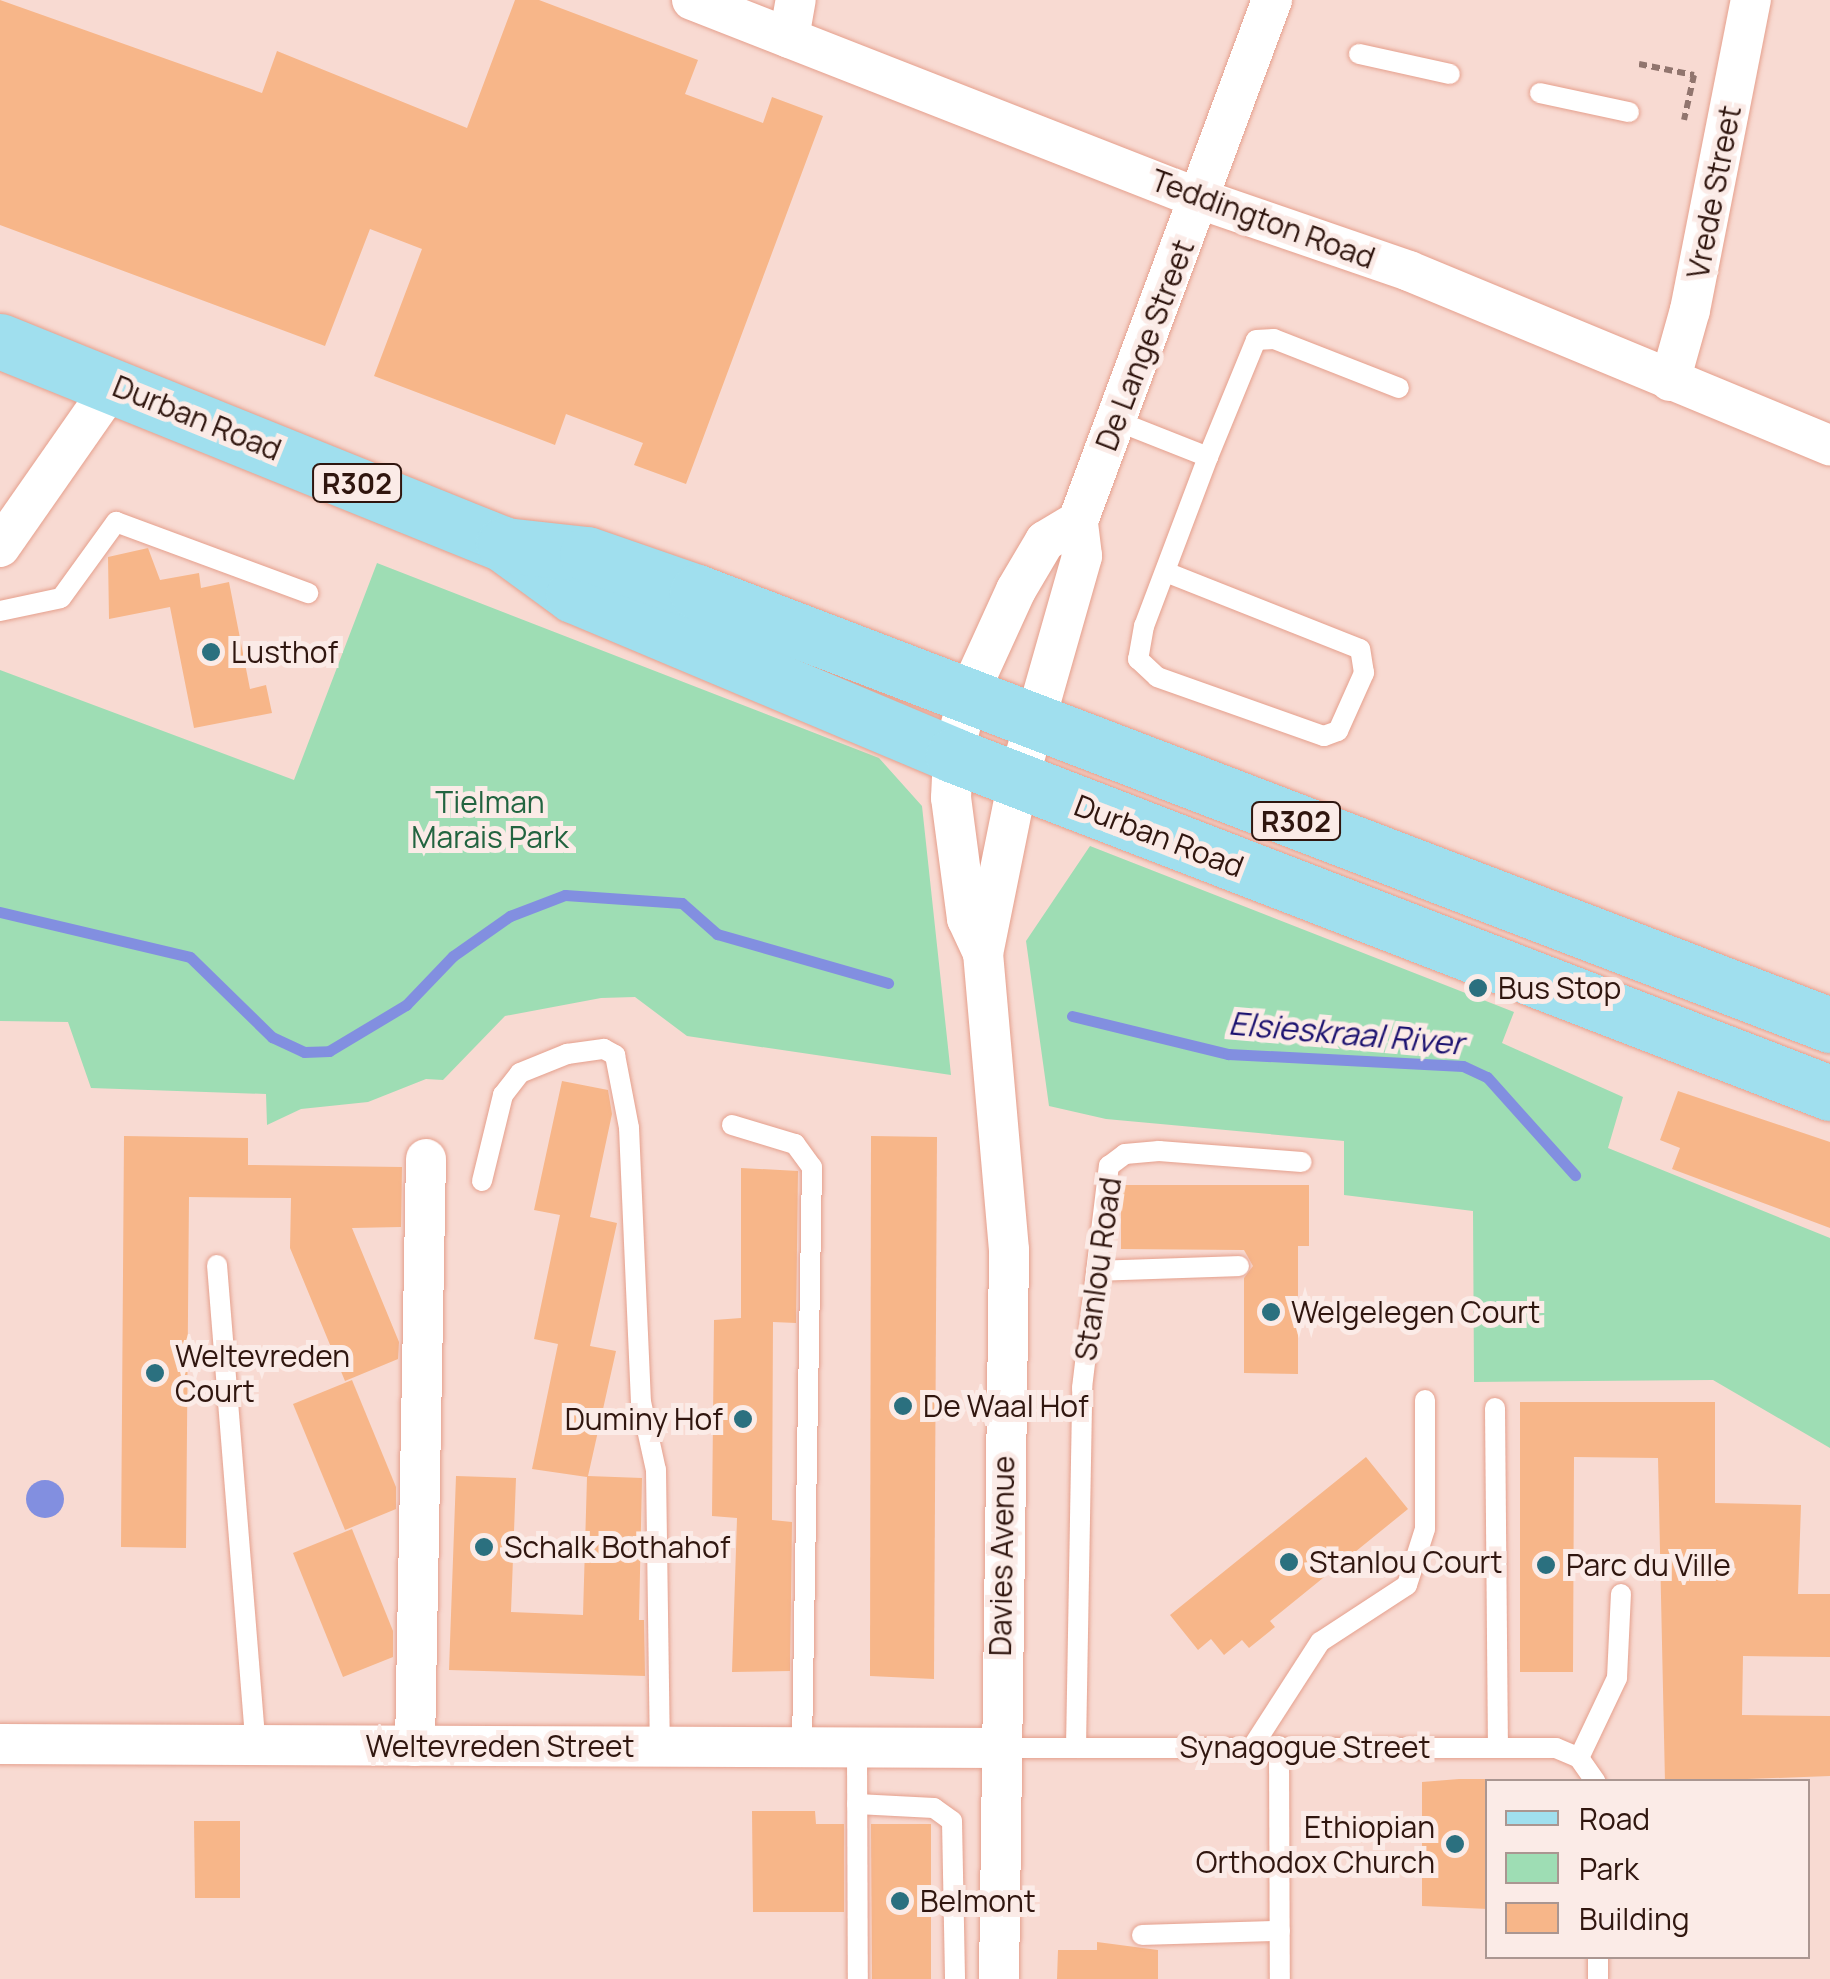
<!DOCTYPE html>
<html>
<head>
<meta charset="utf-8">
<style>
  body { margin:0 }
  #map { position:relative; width:1830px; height:1979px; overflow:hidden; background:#f8dad2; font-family:Manrope,sans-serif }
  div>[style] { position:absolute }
  .green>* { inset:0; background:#9eddb4 }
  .water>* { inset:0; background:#828fe0 }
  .round { border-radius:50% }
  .stream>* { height:11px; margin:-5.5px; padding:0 5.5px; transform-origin:5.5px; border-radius:5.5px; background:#828fe0 }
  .building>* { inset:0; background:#f7b689 }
  .path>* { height:6px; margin-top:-3px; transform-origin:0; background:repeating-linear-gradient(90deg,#91756e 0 8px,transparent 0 13px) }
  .roads { filter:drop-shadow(0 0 2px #e5a08d) drop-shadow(0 0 2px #e5a08d) }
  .service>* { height:20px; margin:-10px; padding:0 10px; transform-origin:10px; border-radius:10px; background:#fff }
  .minor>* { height:40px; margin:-20px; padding:0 20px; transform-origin:20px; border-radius:20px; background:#fff }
  .primary>* { height:55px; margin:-27.5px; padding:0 27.5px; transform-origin:27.5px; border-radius:27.5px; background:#a0dfee }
  .dots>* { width:28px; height:28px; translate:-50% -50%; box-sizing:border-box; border:5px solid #fbebe7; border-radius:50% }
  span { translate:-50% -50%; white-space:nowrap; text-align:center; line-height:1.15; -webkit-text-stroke:10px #fbebe7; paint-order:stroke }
  .shield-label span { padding:2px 8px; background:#fbebe7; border:2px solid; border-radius:8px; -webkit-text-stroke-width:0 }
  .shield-label { font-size:28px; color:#30160f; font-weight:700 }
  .street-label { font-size:30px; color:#30160f }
  .poi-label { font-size:30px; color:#30160f }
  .left { translate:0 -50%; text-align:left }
  .right { translate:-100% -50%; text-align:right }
  .park-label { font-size:30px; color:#226440 }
  .water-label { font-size:32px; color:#1c1270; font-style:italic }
  .legend { position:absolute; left:1485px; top:1779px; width:325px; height:180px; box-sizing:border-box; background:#fbebe7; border:2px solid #aa9691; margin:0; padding:12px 18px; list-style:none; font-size:30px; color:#30160f }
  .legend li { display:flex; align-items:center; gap:20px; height:50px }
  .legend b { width:50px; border:2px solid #aa9691 }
</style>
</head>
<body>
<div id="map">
  <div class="green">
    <i style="clip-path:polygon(377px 563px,879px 758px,922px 806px,951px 1075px,687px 1036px,635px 997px,601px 998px,505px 1016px,443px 1080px,426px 1079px,368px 1102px,301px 1109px,267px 1125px,266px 1094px,91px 1088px,68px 1022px,0 1021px,0 670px,294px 780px)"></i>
    <i style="clip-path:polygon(1090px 846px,1514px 1012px,1502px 1043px,1623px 1097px,1608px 1148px,1830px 1238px,1830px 1448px,1713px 1380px,1474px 1382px,1473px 1211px,1344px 1195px,1344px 1141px,1106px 1119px,1049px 1106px,1026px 941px)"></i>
  </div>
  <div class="water">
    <i class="round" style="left:26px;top:1480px;width:38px;height:38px"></i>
  </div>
  <div class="stream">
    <i style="left:0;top:912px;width:195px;rotate:13.3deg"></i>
    <i style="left:190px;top:957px;width:115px;rotate:44.3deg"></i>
    <i style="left:272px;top:1037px;width:35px;rotate:25deg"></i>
    <i style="left:304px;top:1052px;width:25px;rotate:-2deg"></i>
    <i style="left:329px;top:1051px;width:90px;rotate:-30.9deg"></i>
    <i style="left:406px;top:1005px;width:68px;rotate:-46.2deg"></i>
    <i style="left:453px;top:956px;width:70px;rotate:-35.1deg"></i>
    <i style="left:510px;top:916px;width:59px;rotate:-20.9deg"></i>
    <i style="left:565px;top:895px;width:117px;rotate:3.9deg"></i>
    <i style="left:682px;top:903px;width:47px;rotate:41.5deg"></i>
    <i style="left:717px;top:934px;width:178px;rotate:16deg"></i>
    <i style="left:1072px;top:1016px;width:161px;rotate:13.7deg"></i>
    <i style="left:1228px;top:1054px;width:235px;rotate:2.9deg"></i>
    <i style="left:1463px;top:1066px;width:26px;rotate:25deg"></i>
    <i style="left:1487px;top:1077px;width:132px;rotate:48.1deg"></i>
  </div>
  <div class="building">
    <i style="clip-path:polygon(0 0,262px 93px,277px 51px,467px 128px,515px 0,539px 0,698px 60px,685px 94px,763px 123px,772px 97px,823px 116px,686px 484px,634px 465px,643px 443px,566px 414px,555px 445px,374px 376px,422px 249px,370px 229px,325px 346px,0 225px)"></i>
    <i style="clip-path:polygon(148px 548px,160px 580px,199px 573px,201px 588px,229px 582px,250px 689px,266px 685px,272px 713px,194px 728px,170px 607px,109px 619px,108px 557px)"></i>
    <i style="clip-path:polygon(562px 1081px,608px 1090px,612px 1114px,590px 1217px,617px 1223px,590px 1346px,616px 1351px,588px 1476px,642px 1478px,639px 1620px,644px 1620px,645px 1676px,449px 1670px,456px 1476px,516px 1478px,511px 1612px,583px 1615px,587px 1477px,532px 1469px,558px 1344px,534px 1339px,560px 1215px,534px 1210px)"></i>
    <i style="clip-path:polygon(1678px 1091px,1830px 1142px,1830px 1228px,1672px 1169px,1680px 1148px,1660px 1140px)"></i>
    <i style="clip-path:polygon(124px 1136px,248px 1138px,248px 1165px,402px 1167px,401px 1227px,352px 1228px,399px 1342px,398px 1359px,345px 1381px,290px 1248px,291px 1198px,189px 1197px,186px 1548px,121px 1547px)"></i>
    <i style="clip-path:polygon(871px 1136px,937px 1137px,934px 1679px,870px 1676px)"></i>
    <i style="clip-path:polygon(741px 1168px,798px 1171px,796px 1323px,773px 1322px,772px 1520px,792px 1522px,790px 1671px,732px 1672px,737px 1518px,712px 1516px,714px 1320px,741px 1318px)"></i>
    <i style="clip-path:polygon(1121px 1185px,1309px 1185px,1309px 1246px,1298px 1246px,1298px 1374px,1244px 1373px,1244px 1278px,1253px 1266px,1244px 1250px,1121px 1249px)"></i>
    <i style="clip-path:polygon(352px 1380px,396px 1487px,396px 1509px,345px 1530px,293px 1404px)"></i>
    <i style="clip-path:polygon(1520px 1402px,1715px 1402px,1715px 1503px,1801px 1505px,1798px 1594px,1830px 1594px,1830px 1657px,1743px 1656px,1742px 1715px,1830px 1716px,1830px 1776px,1665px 1782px,1658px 1458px,1574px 1457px,1573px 1672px,1520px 1672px)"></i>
    <i style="clip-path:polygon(1366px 1457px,1408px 1509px,1270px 1621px,1275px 1627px,1249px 1648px,1242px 1640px,1224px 1655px,1211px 1639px,1198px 1650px,1170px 1615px)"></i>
    <i style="clip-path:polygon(352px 1529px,393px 1631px,393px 1657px,343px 1677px,293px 1553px)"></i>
    <i style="clip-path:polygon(1459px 1779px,1488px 1779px,1488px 1909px,1422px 1906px,1422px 1782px)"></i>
    <i style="clip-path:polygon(752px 1811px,815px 1811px,816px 1824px,844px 1824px,844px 1912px,753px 1912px)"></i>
    <i style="clip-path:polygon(194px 1821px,240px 1821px,240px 1898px,195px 1898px)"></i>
    <i style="clip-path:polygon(871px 1824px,931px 1824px,931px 1979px,872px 1979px)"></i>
    <i style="clip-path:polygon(1097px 1942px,1158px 1950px,1158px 1979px,1057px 1979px,1058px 1950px,1097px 1950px)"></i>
  </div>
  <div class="path">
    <i style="left:1639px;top:64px;width:56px;rotate:11.3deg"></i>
    <i style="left:1694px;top:75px;width:46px;rotate:102.5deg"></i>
  </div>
  <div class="roads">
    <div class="service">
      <i style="left:1359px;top:54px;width:93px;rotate:12.4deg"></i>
      <i style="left:1540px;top:93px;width:91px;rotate:12.1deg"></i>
      <i style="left:1117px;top:421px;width:98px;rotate:21.6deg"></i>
      <i style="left:1208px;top:457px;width:181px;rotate:110.7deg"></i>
      <i style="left:1144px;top:626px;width:34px;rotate:100deg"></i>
      <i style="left:1138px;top:659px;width:26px;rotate:43deg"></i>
      <i style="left:1157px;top:677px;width:177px;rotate:19.5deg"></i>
      <i style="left:1324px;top:736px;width:15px;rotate:-20deg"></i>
      <i style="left:1338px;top:731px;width:64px;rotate:-65.9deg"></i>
      <i style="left:1364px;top:673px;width:24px;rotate:-99deg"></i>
      <i style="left:1360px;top:649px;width:209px;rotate:-158.4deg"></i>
      <i style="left:1208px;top:457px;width:126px;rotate:-67.7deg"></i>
      <i style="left:1256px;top:340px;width:18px;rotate:-3deg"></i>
      <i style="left:1274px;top:339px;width:134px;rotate:21.4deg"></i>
      <i style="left:0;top:611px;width:62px;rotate:-12deg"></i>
      <i style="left:61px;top:598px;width:94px;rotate:-54.1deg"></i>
      <i style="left:116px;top:522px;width:205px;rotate:20.3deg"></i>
      <i style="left:732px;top:1125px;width:66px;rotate:16.8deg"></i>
      <i style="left:795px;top:1144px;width:29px;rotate:54deg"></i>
      <i style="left:812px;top:1167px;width:580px;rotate:90.99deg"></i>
      <i style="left:482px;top:1181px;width:89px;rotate:-76.3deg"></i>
      <i style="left:503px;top:1095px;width:28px;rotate:-52deg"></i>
      <i style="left:520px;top:1073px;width:51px;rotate:-22deg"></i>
      <i style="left:567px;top:1054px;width:37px;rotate:-8deg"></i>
      <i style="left:604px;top:1049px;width:13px;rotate:29deg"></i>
      <i style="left:615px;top:1055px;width:74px;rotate:79.1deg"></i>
      <i style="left:629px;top:1128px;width:274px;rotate:87.5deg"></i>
      <i style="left:641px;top:1402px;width:70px;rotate:77.6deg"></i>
      <i style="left:656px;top:1470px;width:277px;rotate:89.2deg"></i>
      <i style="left:217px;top:1265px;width:482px;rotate:85.4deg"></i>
      <i style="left:1096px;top:1271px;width:143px;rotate:-2deg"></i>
      <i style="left:1495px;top:1408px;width:339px;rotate:89.5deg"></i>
      <i style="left:1253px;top:1746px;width:124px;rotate:-57.2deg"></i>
      <i style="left:1320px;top:1642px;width:104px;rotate:-33.2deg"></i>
      <i style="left:1407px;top:1585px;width:59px;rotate:-72.2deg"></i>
      <i style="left:1425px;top:1529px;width:129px;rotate:-90deg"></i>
      <i style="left:1279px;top:1746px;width:233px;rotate:89.8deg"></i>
      <i style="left:857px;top:1748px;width:231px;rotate:89.8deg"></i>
      <i style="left:999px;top:1748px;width:557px"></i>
      <i style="left:1556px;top:1748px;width:25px;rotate:23deg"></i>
      <i style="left:1579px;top:1758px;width:29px;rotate:55deg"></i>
      <i style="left:1076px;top:1748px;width:360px;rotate:-89deg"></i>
      <i style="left:1082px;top:1388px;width:224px;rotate:-83.1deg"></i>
      <i style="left:1109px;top:1166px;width:20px;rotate:-37deg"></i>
      <i style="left:1125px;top:1154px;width:34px;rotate:-5deg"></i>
      <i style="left:1159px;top:1151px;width:143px;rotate:4.4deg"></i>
      <i style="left:1579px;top:1758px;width:89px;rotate:-64.6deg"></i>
      <i style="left:1617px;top:1678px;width:84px;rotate:-87.3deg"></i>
      <i style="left:857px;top:1804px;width:77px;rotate:3deg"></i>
      <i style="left:934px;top:1808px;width:22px;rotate:36deg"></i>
      <i style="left:952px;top:1821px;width:158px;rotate:88.9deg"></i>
      <i style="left:1142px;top:1935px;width:138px;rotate:-1.7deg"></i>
      <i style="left:1598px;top:1979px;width:23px;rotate:-90deg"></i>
    </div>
    <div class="minor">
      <i style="left:692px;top:0;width:546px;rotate:21.39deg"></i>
      <i style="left:1200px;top:199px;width:221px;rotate:19deg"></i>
      <i style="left:1409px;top:271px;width:456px;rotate:22.5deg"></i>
      <i style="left:789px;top:38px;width:39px;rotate:-80deg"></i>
      <i style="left:1670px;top:381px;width:74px;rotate:-74.3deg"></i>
      <i style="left:1690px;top:310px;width:316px;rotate:-78.9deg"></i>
      <i style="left:0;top:547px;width:198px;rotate:-55.1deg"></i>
      <i style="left:983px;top:953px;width:38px;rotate:-115deg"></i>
      <i style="left:967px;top:919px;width:122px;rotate:-97.5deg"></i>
      <i style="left:951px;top:798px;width:43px;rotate:-87.3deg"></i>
      <i style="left:953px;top:755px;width:64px;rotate:-75.5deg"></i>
      <i style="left:969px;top:693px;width:113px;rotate:-65.5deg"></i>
      <i style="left:1016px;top:590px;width:57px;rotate:-59.4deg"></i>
      <i style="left:1045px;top:541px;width:39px;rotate:-31deg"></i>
      <i style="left:0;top:1744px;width:999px;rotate:0.23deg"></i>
      <i style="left:415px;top:1746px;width:587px;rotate:-88.93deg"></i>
      <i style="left:999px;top:1979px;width:729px;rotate:-89.21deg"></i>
      <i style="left:1009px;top:1250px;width:297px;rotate:-95deg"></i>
      <i style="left:983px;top:954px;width:177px;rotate:-78.6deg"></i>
      <i style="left:1018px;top:781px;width:234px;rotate:-74.1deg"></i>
      <i style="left:1082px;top:556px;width:35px;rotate:-97deg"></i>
      <i style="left:1078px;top:521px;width:556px;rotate:-69.58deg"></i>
    </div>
    <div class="primary">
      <i style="left:0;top:341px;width:542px;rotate:21.98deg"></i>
      <i style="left:503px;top:544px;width:87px;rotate:36.1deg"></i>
      <i style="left:573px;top:595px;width:412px;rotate:22.8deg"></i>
      <i style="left:953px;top:755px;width:940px;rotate:21.08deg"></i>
      <i style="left:505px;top:545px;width:82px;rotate:6.3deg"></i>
      <i style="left:587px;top:554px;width:116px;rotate:19.1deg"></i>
      <i style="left:697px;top:592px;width:1213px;rotate:20.92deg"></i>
    </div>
  </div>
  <div class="dots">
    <i style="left:211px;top:652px;background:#2b707f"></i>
    <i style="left:1478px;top:988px;background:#2b707f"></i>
    <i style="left:1271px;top:1312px;background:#2b707f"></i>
    <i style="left:155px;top:1373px;background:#2b707f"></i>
    <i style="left:903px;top:1406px;background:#2b707f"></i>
    <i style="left:743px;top:1419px;background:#2b707f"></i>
    <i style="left:484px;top:1547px;background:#2b707f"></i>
    <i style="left:1289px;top:1562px;background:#2b707f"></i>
    <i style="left:1546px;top:1565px;background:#2b707f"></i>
    <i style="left:1455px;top:1844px;background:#2b707f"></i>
    <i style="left:900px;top:1901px;background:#2b707f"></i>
  </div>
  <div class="shield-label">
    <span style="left:357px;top:483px">R302</span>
    <span style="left:1296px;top:821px">R302</span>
  </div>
  <div class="street-label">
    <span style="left:1714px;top:192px;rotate:-79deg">Vrede Street</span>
    <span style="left:1263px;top:219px;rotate:20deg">Teddington Road</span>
    <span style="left:1145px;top:345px;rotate:-69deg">De Lange Street</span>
    <span style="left:197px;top:418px;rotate:22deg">Durban Road</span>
    <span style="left:1159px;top:836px;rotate:21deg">Durban Road</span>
    <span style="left:1098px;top:1269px;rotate:-82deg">Stanlou Road</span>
    <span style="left:1002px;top:1556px;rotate:-89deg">Davies Avenue</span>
    <span style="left:500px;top:1746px">Weltevreden Street</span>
    <span style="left:1305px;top:1747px">Synagogue Street</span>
  </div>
  <div class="poi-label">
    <span class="left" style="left:231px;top:652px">Lusthof</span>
    <span class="left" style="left:1498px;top:988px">Bus Stop</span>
    <span class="left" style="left:1291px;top:1312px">Welgelegen Court</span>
    <span class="left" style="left:175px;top:1373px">Weltevreden<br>Court</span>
    <span class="left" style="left:923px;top:1406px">De Waal Hof</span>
    <span class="right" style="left:723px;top:1419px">Duminy Hof</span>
    <span class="left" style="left:504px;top:1547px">Schalk Bothahof</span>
    <span class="left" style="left:1309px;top:1562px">Stanlou Court</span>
    <span class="left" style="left:1566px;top:1565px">Parc du Ville</span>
    <span class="right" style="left:1435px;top:1844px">Ethiopian<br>Orthodox Church</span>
    <span class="left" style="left:920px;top:1901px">Belmont</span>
  </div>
  <div class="park-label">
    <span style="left:490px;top:819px">Tielman<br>Marais Park</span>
  </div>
  <div class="water-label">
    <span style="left:1346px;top:1033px;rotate:5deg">Elsieskraal River</span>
  </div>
  <ul class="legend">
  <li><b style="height:12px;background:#a0dfee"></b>Road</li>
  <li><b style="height:28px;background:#9eddb4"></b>Park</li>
  <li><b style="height:28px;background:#f7b689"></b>Building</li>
  </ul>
</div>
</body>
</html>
